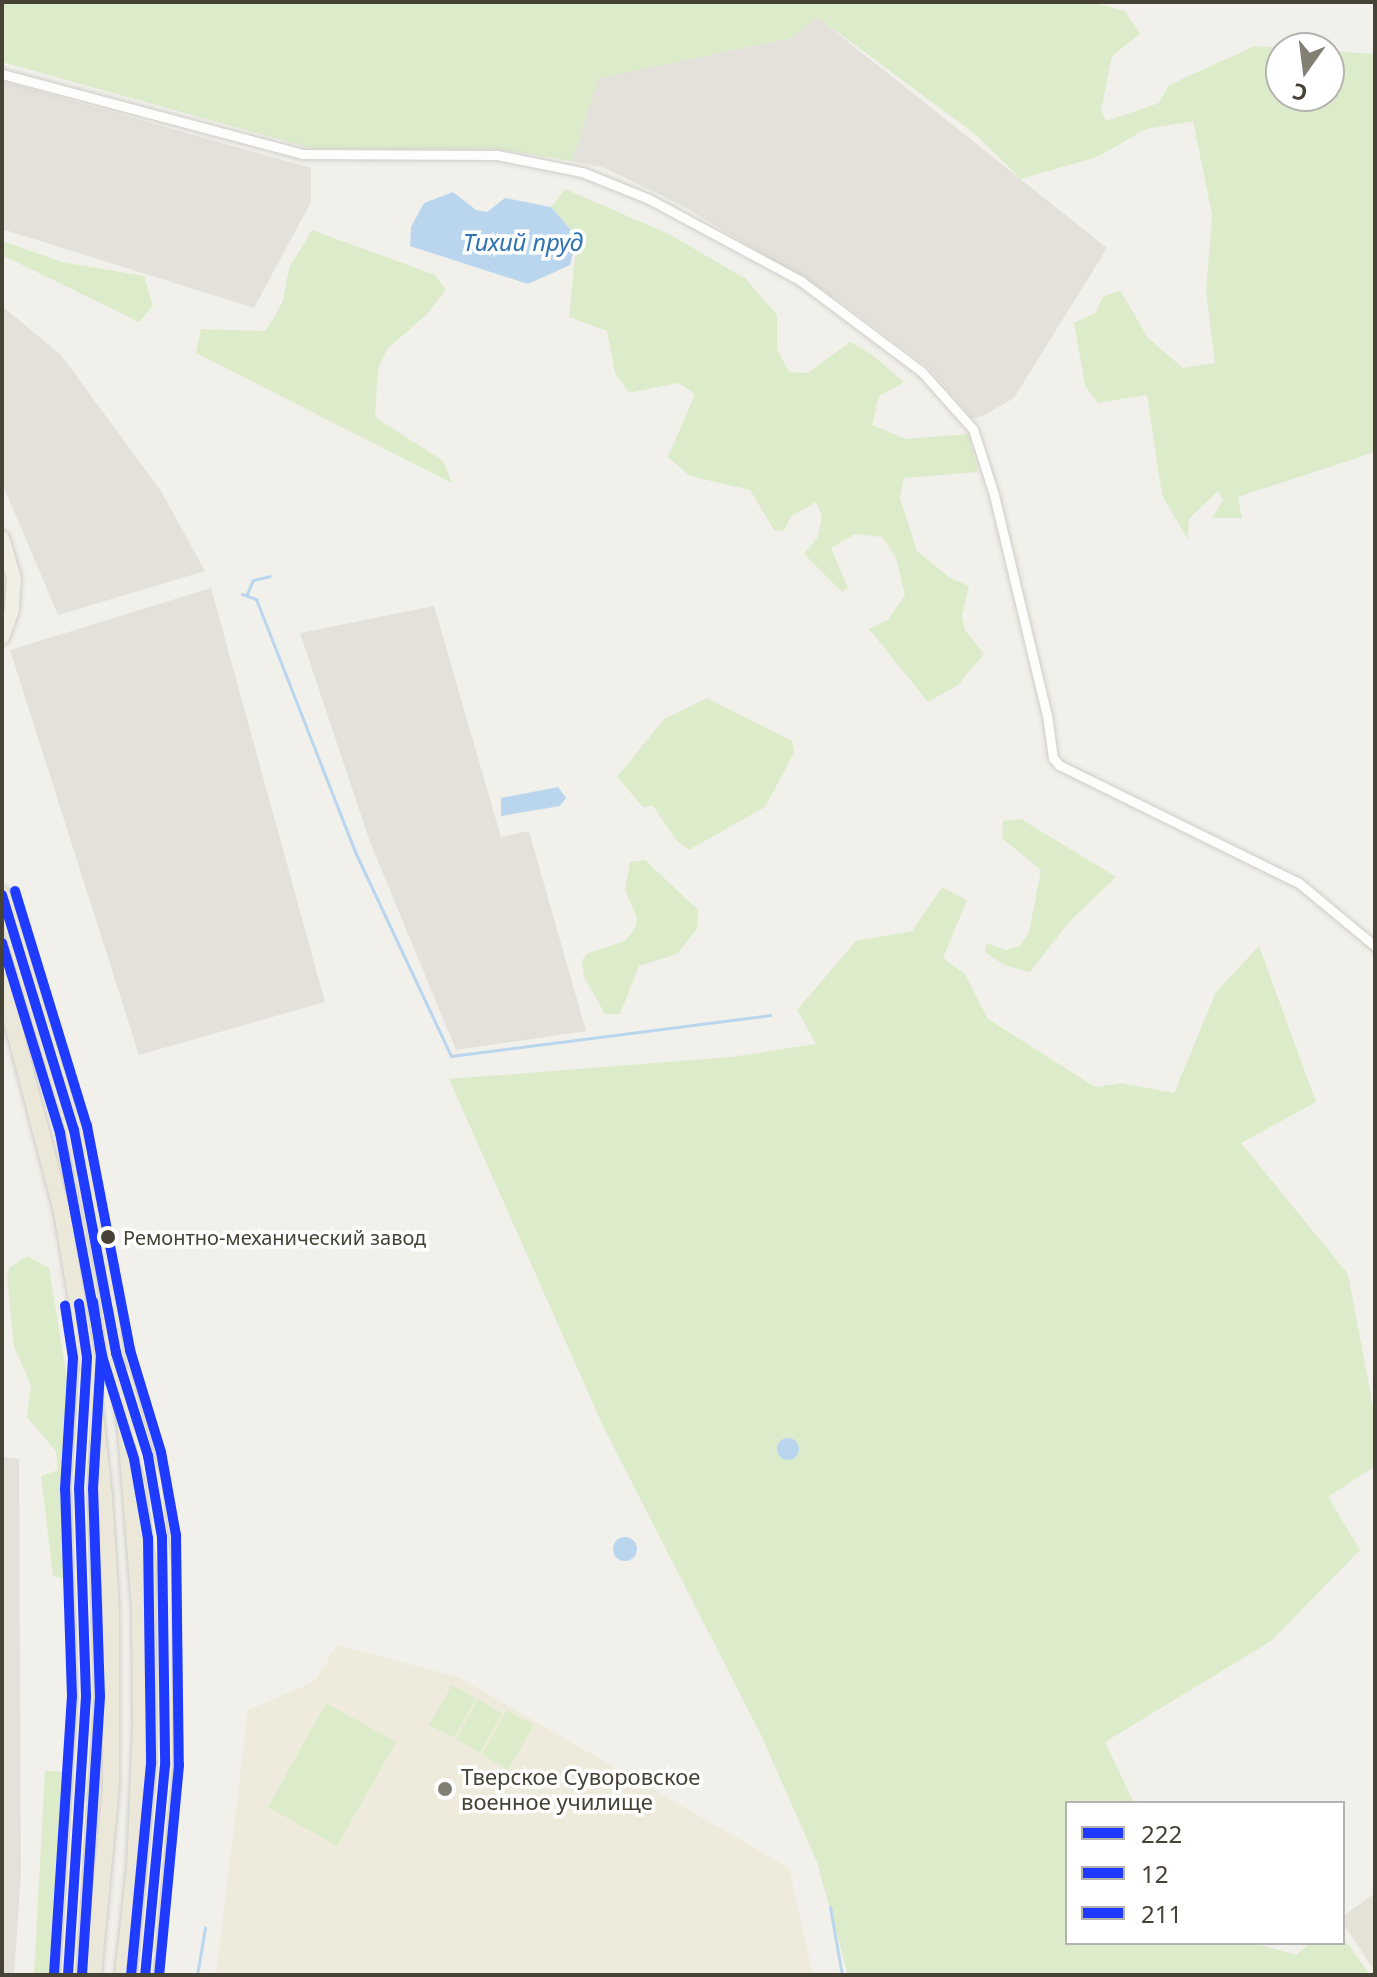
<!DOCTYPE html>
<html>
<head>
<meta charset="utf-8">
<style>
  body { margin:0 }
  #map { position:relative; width:1377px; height:1977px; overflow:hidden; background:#f1f0ea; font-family:"Noto Sans",sans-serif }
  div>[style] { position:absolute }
  .residential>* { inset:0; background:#e5e2d7 }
  .industrial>* { inset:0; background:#e4e1db }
  .education>* { inset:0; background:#efebdc }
  .green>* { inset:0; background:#dcecca }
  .water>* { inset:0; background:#bad6ef }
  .round { border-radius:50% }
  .stream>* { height:3px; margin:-1.5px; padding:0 1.5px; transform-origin:1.5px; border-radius:1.5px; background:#bad6ef }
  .roads { filter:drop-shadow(0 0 2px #cfcdc8) drop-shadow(0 0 2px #cfcdc8) }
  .street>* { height:9px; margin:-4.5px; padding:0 4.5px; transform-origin:4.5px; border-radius:4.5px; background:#fdfdfc }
  .primary>* { height:14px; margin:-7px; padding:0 7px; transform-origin:7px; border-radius:7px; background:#f1eee4 }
  .highway>* { height:16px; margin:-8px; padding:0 8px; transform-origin:8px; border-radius:8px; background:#ece8d9 }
  .bus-1>* { height:10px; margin:-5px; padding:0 5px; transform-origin:5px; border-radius:5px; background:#1f3bff }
  .bus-2>* { height:10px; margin:-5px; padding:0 5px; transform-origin:5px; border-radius:5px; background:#1f3bff }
  .bus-3>* { height:10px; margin:-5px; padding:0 5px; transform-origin:5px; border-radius:5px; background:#1f3bff }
  .dots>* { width:22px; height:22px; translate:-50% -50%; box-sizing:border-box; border:4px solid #fff; border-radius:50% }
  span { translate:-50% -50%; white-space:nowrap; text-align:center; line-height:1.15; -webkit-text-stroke:7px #fff; paint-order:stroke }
  .bus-label { font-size:20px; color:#474236 }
  .left { translate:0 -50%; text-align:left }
  .poi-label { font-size:22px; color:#474236 }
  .water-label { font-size:24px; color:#2e72b4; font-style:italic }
  .frame { position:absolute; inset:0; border:4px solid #474236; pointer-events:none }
  .legend { position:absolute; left:1065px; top:1801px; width:280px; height:144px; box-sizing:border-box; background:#fff; border:2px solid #b5b3af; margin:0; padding:10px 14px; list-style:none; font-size:24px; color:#474236 }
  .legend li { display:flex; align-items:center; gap:16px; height:40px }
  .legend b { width:40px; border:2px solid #b5b3af }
  .north { position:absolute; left:1265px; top:32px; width:80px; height:80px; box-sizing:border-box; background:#fff; border:2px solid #b5b3af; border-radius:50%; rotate:194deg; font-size:22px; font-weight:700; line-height:32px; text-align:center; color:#474236 }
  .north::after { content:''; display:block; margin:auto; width:28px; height:36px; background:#827f75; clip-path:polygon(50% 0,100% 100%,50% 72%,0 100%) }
</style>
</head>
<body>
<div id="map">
  <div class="residential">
    <i style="clip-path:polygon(1375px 1893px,1375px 1972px,1343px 1923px,1343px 1916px)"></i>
  </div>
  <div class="industrial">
    <i style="clip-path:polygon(817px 17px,1107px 248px,1014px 398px,983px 416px,973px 419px,929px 368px,844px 304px,683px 206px,605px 168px,572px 161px,598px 78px,792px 38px)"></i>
    <i style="clip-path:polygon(2px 81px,311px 168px,311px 202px,254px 308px,2px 229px)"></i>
    <i style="clip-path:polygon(2px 306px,61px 355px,161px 491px,205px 571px,58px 615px,2px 483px)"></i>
    <i style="clip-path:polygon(211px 588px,325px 1002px,139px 1055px,10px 650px)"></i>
    <i style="clip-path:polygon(434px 606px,501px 837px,529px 831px,586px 1031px,456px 1050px,370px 842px,300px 633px)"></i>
    <i style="clip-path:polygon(2px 1457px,19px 1459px,21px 1874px,14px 1975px,2px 1975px)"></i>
  </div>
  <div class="education">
    <i style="clip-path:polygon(337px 1645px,458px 1677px,789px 1868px,813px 1975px,216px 1975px,248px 1710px,315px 1681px)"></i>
  </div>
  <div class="green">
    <i style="clip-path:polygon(2px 2px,1091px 2px,1125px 11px,1140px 34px,1112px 56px,1101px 110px,1106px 121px,1159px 103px,1169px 85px,1255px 46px,1281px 48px,1281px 96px,1329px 96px,1329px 51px,1375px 54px,1375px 452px,1238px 497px,1242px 518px,1212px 518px,1223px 500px,1218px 491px,1189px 519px,1188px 540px,1162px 495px,1147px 395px,1098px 403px,1085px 386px,1074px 323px,1095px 313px,1103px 297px,1120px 290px,1148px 338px,1183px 368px,1215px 363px,1206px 291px,1212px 215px,1193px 121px,1146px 129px,1097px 157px,1021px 179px,974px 133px,817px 17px,792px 38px,599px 78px,572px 161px,498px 149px,314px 149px,2px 62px)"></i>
    <i style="clip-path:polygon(565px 189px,669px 234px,746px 279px,777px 315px,777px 349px,789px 372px,808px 373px,850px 342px,871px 354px,904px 382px,879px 396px,872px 425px,906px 439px,969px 434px,978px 472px,904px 478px,900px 498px,917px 551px,950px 578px,969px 586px,962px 616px,965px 630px,984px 654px,958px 685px,928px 702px,869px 629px,888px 620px,905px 595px,896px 558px,882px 537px,855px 534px,831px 548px,848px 588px,842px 592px,804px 554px,817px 538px,822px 517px,816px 502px,790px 517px,784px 531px,774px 530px,750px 490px,690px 476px,668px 457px,695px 394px,678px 383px,629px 393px,615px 373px,607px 331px,569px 317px,577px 237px,551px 207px)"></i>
    <i style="clip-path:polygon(312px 230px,435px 275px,446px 290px,426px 315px,387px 349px,378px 369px,375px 417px,443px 461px,452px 483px,196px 353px,201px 329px,266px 331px,283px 301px,289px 268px)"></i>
    <i style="clip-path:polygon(2px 241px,62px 262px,144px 276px,153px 306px,139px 322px,2px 255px)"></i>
    <i style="clip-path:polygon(707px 698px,792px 741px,794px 753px,765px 807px,689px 850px,676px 840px,653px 806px,643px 807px,617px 777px,664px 719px)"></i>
    <i style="clip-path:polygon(1021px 819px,1116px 877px,1070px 921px,1030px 972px,1006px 966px,985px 952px,986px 943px,1006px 950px,1020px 946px,1029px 932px,1041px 870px,1002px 838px,1003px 821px)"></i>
    <i style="clip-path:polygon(645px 860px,698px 910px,697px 929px,677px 954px,639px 966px,620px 1014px,605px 1014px,584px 977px,582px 960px,588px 953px,625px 941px,635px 929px,637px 918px,625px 890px,630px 862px)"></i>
    <i style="clip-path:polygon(942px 887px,967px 900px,943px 958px,965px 974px,988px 1019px,1095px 1087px,1121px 1083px,1174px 1093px,1216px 992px,1259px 946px,1316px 1102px,1241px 1143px,1348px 1274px,1375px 1417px,1375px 1466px,1328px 1497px,1360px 1550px,1271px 1641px,1105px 1742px,1134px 1803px,1067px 1803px,1067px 1943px,1254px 1943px,1296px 1955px,1310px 1943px,1343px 1943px,1343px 1937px,1370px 1975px,848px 1975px,817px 1862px,761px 1735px,603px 1426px,449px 1079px,731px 1057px,816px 1044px,797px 1010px,856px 941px,912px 931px)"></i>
    <i style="clip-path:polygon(27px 1256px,49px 1268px,71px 1403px,65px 1469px,74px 1633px,70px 1634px,63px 1579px,53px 1576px,41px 1476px,58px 1470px,56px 1451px,27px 1417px,31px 1385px,14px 1347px,7px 1277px,9px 1268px)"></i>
    <i style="clip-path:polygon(452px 1685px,476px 1698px,454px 1738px,429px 1725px)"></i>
    <i style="clip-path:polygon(478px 1699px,502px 1713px,480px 1753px,456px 1739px)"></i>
    <i style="clip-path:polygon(326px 1703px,396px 1742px,337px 1846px,268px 1807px)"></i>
    <i style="clip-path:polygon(507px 1710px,534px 1725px,508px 1770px,482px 1755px)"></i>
    <i style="clip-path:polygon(45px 1771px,74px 1772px,54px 1975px,34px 1975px)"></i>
  </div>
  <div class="water">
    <i style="clip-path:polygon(453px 192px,476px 210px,487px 212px,505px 198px,551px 207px,577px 237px,570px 265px,528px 284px,410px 246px,411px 227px,424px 203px)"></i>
    <i style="clip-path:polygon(558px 787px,566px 798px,560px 806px,501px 816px,501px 798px)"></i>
    <i class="round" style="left:777px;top:1438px;width:22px;height:22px"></i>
    <i class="round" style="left:613px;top:1537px;width:24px;height:24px"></i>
  </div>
  <div class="stream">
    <i style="left:242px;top:594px;width:15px;rotate:20deg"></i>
    <i style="left:256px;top:599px;width:274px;rotate:68.6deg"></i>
    <i style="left:356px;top:854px;width:223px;rotate:64.8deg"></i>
    <i style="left:451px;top:1056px;width:322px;rotate:-7.3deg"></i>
    <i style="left:247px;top:594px;width:15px;rotate:-67deg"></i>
    <i style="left:253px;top:580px;width:17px;rotate:-13deg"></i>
    <i style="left:830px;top:1907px;width:69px;rotate:80deg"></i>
    <i style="left:197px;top:1975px;width:48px;rotate:-80.3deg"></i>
  </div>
  <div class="roads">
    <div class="street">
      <i style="left:2px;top:74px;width:311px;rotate:14.9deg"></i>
      <i style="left:303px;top:154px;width:194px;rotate:0.3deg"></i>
      <i style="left:497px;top:155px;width:87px;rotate:11.3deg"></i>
      <i style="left:582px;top:172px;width:72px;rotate:21.9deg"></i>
      <i style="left:649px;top:199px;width:173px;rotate:28.3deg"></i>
      <i style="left:801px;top:281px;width:151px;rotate:36.9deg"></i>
      <i style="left:922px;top:372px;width:76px;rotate:48.2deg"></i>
      <i style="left:973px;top:429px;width:69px;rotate:72.3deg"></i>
      <i style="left:994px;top:495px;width:226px;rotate:76.5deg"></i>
      <i style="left:1047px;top:715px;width:43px;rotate:82.1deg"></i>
      <i style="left:1053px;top:758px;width:9px;rotate:49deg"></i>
      <i style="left:1059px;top:765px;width:267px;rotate:26.2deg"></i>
      <i style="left:1299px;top:883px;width:99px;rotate:39.7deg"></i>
    </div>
    <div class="primary">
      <i style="left:2px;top:538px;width:42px;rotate:73.3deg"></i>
      <i style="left:14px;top:578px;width:32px;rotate:94deg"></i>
      <i style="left:12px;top:610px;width:29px;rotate:110deg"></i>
      <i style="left:123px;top:1374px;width:113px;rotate:74.1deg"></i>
      <i style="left:154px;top:1483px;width:83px;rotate:83deg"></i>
      <i style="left:164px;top:1565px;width:200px;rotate:89.7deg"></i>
      <i style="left:165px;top:1765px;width:211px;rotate:95.4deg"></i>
      <i style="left:68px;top:1975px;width:280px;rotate:-86.3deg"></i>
      <i style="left:86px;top:1696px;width:207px;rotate:-91.9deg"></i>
      <i style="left:79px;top:1489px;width:113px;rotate:-86.5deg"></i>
    </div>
    <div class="highway">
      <i style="left:2px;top:895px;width:246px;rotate:73deg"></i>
      <i style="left:74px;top:1130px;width:156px;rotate:78.2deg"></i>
      <i style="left:106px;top:1283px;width:148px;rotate:82.3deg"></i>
      <i style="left:126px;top:1430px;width:179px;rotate:85.5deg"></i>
      <i style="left:140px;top:1608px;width:118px;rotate:89.5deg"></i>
      <i style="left:141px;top:1726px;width:142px;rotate:92.4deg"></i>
      <i style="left:135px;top:1868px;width:108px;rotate:96.4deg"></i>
      <i style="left:2px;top:983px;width:237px;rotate:75.3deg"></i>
      <i style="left:62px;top:1212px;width:188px;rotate:80.5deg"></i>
      <i style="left:93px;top:1397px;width:101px;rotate:83.7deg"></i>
      <i style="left:104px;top:1497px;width:112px;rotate:86.4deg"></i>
      <i style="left:111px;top:1609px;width:176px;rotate:90deg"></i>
      <i style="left:111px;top:1785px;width:191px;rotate:95.4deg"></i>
    </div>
  </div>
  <div class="bus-1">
    <i style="left:2px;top:895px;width:246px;rotate:73deg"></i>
    <i style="left:74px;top:1130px;width:227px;rotate:79.3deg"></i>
    <i style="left:116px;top:1353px;width:108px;rotate:72.7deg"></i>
    <i style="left:148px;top:1456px;width:82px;rotate:80.2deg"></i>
    <i style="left:162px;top:1537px;width:228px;rotate:89.2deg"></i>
    <i style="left:165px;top:1765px;width:211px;rotate:95.4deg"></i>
    <i style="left:68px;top:1975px;width:280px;rotate:-86.3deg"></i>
    <i style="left:86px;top:1696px;width:207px;rotate:-91.9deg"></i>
    <i style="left:79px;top:1489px;width:132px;rotate:-86.5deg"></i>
    <i style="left:87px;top:1357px;width:54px;rotate:-98.6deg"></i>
  </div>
  <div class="bus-2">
    <i style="left:2px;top:943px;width:199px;rotate:73deg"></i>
    <i style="left:60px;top:1133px;width:227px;rotate:79.3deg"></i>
    <i style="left:102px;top:1356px;width:108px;rotate:72.7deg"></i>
    <i style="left:134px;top:1459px;width:80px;rotate:80deg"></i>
    <i style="left:148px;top:1538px;width:226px;rotate:89.2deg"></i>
    <i style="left:151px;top:1764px;width:211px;rotate:95.4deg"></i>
    <i style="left:82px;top:1975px;width:279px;rotate:-86.3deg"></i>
    <i style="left:100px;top:1697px;width:208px;rotate:-91.9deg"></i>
    <i style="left:93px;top:1489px;width:133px;rotate:-86.6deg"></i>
    <i style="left:101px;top:1356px;width:55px;rotate:-98.4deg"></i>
  </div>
  <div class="bus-3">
    <i style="left:15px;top:891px;width:246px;rotate:73deg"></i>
    <i style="left:87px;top:1126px;width:228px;rotate:79.1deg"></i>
    <i style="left:130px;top:1350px;width:107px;rotate:73.1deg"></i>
    <i style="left:161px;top:1452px;width:84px;rotate:79.8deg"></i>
    <i style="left:176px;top:1535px;width:230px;rotate:89.3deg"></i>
    <i style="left:179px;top:1765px;width:211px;rotate:95.4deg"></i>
    <i style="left:54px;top:1974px;width:279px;rotate:-86.3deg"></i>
    <i style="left:72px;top:1696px;width:207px;rotate:-91.9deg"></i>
    <i style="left:65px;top:1489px;width:131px;rotate:-86.5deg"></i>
    <i style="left:73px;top:1358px;width:53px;rotate:-98.7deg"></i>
  </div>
  <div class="dots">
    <i style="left:108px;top:1237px;background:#474236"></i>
    <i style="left:445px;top:1789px;background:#827f75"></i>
  </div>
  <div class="bus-label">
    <span class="left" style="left:123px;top:1237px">Ремонтно-механический завод</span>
  </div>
  <div class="poi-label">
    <span class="left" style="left:461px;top:1789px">Тверское Суворовское<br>военное училище</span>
  </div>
  <div class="water-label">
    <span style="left:523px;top:242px">Тихий пруд</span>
  </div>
  <div class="frame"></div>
  <ul class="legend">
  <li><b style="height:10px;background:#1f3bff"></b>222</li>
  <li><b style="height:10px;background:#1f3bff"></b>12</li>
  <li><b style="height:10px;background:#1f3bff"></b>211</li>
  </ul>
  <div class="north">С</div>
</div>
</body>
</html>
